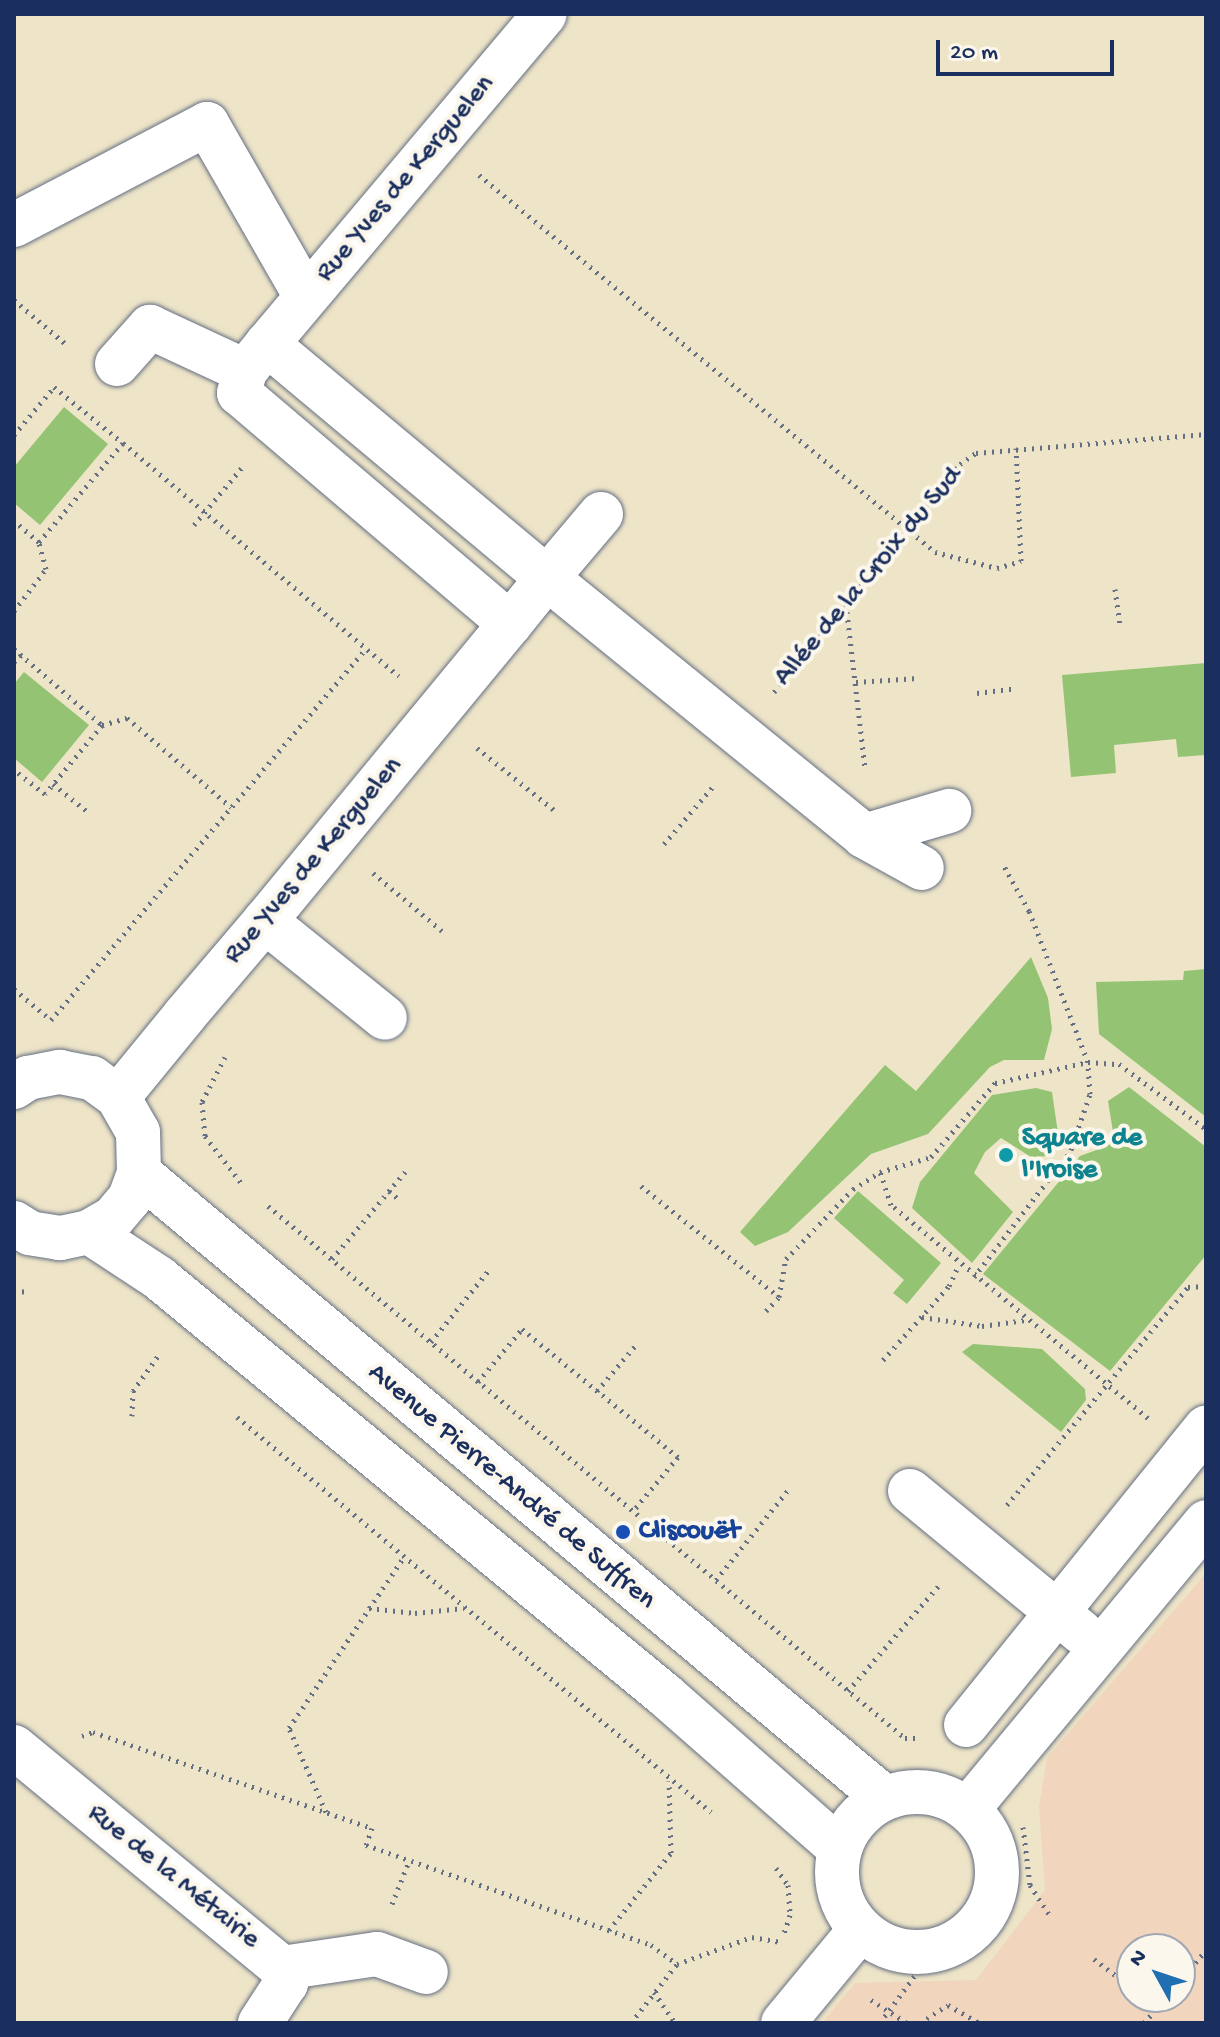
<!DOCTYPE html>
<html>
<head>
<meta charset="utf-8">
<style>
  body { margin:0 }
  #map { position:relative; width:1220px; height:2037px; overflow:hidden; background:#eee5c8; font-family:"Gochi Hand",sans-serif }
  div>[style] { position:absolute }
  .built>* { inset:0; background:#f1d5bd }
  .green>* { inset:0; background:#94c473 }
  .path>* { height:5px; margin-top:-2.5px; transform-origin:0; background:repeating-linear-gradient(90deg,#656f83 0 2px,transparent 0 8px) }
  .roads { filter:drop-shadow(0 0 2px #656f83) drop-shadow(0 0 2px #656f83) }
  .minor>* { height:44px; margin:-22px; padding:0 22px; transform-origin:22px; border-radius:22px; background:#fff }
  .minor>.ring { margin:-22px; padding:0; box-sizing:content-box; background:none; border:44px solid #fff; border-radius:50% }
  .dots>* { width:22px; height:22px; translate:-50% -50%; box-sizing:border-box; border:4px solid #fbf7ec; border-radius:50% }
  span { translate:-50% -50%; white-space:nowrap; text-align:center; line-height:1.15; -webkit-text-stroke:8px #fbf7ec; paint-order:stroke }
  .street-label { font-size:28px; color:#1b2f5e }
  .culture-label { font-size:28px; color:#0d838f; font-weight:700 }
  .left { translate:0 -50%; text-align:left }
  .transit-label { font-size:28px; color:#164399; font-weight:700 }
  .frame { position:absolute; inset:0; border:16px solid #1b2f5e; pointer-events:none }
  .north { position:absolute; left:1116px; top:1933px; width:80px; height:80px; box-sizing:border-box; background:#fbf7ec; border:2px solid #a1a7b3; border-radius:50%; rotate:310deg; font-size:22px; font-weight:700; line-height:32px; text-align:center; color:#1b2f5e }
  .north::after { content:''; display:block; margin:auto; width:28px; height:36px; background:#1f6fb2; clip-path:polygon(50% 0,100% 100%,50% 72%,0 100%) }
  .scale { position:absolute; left:936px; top:40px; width:178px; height:36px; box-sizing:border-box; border:4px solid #1b2f5e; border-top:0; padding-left:10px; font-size:24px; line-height:28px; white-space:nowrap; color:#1b2f5e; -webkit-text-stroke:6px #fbf7ec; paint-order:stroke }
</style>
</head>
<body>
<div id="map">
  <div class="built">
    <i style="clip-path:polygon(evenodd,1206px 1573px,1206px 2023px,822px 2023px,855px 1983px,976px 1980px,1045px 1890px,1039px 1807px,1047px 1758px,1206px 1573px,1132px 1949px,1180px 1949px,1180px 1997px,1132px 1997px,1132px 1949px)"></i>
  </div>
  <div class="green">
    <i style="clip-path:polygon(64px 407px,108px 444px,40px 525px,14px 503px,14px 467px)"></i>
    <i style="clip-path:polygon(1206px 663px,1206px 755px,1178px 757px,1176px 739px,1114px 745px,1116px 773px,1071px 777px,1062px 675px)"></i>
    <i style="clip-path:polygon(24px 672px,89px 725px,42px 782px,14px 758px,14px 684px)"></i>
    <i style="clip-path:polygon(1031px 957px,1048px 998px,1052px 1029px,1044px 1060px,1004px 1060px,990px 1067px,928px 1134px,871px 1154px,788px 1232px,755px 1246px,740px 1232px,885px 1065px,916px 1091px)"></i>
    <i style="clip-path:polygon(1206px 969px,1206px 1117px,1099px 1034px,1096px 982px,1183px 980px,1184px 971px)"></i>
    <i style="clip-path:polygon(1129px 1087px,1206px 1147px,1206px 1255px,1110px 1371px,983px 1274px,1080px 1156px,1099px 1149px,1113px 1132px,1108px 1101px)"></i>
    <i style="clip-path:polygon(1036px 1088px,1052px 1092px,1060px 1147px,1050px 1156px,1031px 1157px,1001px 1138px,985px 1152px,974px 1173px,1013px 1212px,972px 1263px,912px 1208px,920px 1182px,992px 1095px)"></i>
    <i style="clip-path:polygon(858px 1191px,941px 1263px,907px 1304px,893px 1293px,904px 1280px,834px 1218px)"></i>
    <i style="clip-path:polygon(973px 1344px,1042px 1349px,1085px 1389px,1086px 1400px,1061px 1432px,962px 1352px)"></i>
  </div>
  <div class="path">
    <i style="left:479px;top:175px;width:592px;rotate:39.58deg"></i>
    <i style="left:935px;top:552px;width:64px;rotate:14.5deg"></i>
    <i style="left:997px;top:568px;width:25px;rotate:-16deg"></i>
    <i style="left:1021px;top:561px;width:113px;rotate:-92.5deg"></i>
    <i style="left:14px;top:300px;width:71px;rotate:40.4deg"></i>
    <i style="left:14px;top:435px;width:62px;rotate:-50.2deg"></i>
    <i style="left:54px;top:387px;width:89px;rotate:39.1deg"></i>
    <i style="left:123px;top:443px;width:130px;rotate:130.3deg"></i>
    <i style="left:39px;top:542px;width:33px;rotate:-140deg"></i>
    <i style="left:123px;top:443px;width:361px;rotate:40.2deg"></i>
    <i style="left:194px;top:525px;width:78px;rotate:-50.2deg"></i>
    <i style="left:1115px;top:589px;width:34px;rotate:82deg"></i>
    <i style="left:846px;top:604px;width:166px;rotate:83.4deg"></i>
    <i style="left:14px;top:611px;width:53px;rotate:-52.7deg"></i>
    <i style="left:46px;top:569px;width:28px;rotate:-105deg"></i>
    <i style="left:14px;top:649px;width:116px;rotate:40.8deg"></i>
    <i style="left:102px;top:725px;width:89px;rotate:129.6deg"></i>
    <i style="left:45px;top:794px;width:39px;rotate:-142deg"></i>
    <i style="left:14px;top:662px;width:10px;rotate:-45deg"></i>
    <i style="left:856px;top:682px;width:62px;rotate:-3.7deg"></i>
    <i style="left:774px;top:692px;width:294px;rotate:-50.8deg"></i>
    <i style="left:960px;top:464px;width:19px;rotate:-35deg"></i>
    <i style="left:976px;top:453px;width:231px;rotate:-4.7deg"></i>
    <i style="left:977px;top:693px;width:39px;rotate:-7deg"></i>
    <i style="left:102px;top:725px;width:26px;rotate:-16deg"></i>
    <i style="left:127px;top:718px;width:137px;rotate:40.6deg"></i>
    <i style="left:477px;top:748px;width:99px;rotate:38.8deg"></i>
    <i style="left:53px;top:784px;width:45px;rotate:38.7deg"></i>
    <i style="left:664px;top:844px;width:79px;rotate:-49.6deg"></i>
    <i style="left:373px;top:873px;width:90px;rotate:40deg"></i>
    <i style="left:14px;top:989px;width:48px;rotate:40deg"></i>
    <i style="left:51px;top:1020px;width:487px;rotate:-49.7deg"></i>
    <i style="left:225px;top:1057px;width:51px;rotate:117.1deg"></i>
    <i style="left:202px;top:1102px;width:34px;rotate:85deg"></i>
    <i style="left:205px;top:1136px;width:61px;rotate:52.4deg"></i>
    <i style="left:641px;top:1186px;width:177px;rotate:38.8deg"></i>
    <i style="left:389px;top:1191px;width:11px;rotate:41deg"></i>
    <i style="left:268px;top:1206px;width:830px;rotate:39.87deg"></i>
    <i style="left:905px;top:1738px;width:12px"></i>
    <i style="left:332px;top:1259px;width:114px;rotate:-50deg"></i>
    <i style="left:974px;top:1277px;width:160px;rotate:-52.6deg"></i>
    <i style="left:1071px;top:1150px;width:59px;rotate:-71.3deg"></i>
    <i style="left:1090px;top:1094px;width:32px;rotate:-94deg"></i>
    <i style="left:1088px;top:1062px;width:162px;rotate:-111.3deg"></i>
    <i style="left:1029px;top:911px;width:54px;rotate:-119deg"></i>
    <i style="left:14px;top:1292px;width:16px;rotate:-4deg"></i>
    <i style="left:766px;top:1311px;width:19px;rotate:-47deg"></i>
    <i style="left:779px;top:1297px;width:39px;rotate:-80deg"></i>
    <i style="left:786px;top:1259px;width:97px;rotate:-46.3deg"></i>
    <i style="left:853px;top:1189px;width:32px;rotate:-32deg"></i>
    <i style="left:922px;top:1317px;width:61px;rotate:8.5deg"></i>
    <i style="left:982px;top:1326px;width:44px;rotate:-7.8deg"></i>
    <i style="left:431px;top:1342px;width:91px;rotate:-51.2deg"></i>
    <i style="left:883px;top:1360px;width:99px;rotate:-48.3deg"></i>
    <i style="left:949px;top:1286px;width:23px;rotate:-65deg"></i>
    <i style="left:478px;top:1382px;width:69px;rotate:-50.3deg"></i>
    <i style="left:522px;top:1329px;width:202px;rotate:39.4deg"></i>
    <i style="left:678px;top:1457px;width:70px;rotate:129.8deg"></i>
    <i style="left:597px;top:1391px;width:59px;rotate:-49.8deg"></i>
    <i style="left:132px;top:1416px;width:25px;rotate:-88deg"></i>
    <i style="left:133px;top:1391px;width:47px;rotate:-54.6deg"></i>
    <i style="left:237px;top:1417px;width:617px;rotate:39.81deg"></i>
    <i style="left:1148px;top:1418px;width:334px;rotate:-140.3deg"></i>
    <i style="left:891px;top:1205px;width:35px;rotate:-108deg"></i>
    <i style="left:880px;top:1172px;width:53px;rotate:-16.4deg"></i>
    <i style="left:931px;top:1157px;width:98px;rotate:-49.1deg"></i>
    <i style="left:995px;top:1083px;width:95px;rotate:-12.7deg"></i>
    <i style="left:1088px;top:1062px;width:31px;rotate:4deg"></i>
    <i style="left:1119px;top:1064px;width:109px;rotate:36.8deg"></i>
    <i style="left:1007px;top:1505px;width:283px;rotate:-50.3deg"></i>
    <i style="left:1188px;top:1287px;width:18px;rotate:-3deg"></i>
    <i style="left:716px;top:1580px;width:115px;rotate:-51.3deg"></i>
    <i style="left:369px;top:1608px;width:46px;rotate:6.2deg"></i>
    <i style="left:415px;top:1613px;width:49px;rotate:-5.8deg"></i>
    <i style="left:848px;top:1691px;width:143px;rotate:-49.3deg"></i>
    <i style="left:82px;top:1736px;width:12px;rotate:-20deg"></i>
    <i style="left:93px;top:1732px;width:295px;rotate:19deg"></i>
    <i style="left:372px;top:1828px;width:18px;rotate:109deg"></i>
    <i style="left:366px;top:1845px;width:302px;rotate:19.3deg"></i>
    <i style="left:651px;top:1945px;width:32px;rotate:36deg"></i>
    <i style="left:326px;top:1812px;width:92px;rotate:-113.8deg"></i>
    <i style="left:289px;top:1728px;width:206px;rotate:-56.1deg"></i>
    <i style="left:1023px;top:1827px;width:58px;rotate:83.1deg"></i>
    <i style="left:1030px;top:1885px;width:37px;rotate:57deg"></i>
    <i style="left:776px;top:1868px;width:21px;rotate:55deg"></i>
    <i style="left:788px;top:1885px;width:30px;rotate:86deg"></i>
    <i style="left:790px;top:1915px;width:23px;rotate:108deg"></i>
    <i style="left:392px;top:1904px;width:46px;rotate:-68.4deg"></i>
    <i style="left:609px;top:1930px;width:99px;rotate:-51.2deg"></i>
    <i style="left:671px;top:1853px;width:72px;rotate:-91.6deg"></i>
    <i style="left:1094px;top:1959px;width:48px;rotate:37.3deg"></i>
    <i style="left:1180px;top:1981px;width:40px;rotate:-50deg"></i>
    <i style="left:654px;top:1992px;width:37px;rotate:56deg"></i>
    <i style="left:1144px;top:1997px;width:18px;rotate:38deg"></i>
    <i style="left:871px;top:2000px;width:43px;rotate:32.6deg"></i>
    <i style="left:631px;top:2023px;width:75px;rotate:-52.1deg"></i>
    <i style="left:677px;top:1964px;width:80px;rotate:-19.8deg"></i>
    <i style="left:752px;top:1937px;width:29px;rotate:10deg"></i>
    <i style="left:880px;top:2023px;width:88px;rotate:-53.8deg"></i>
    <i style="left:920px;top:2023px;width:33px;rotate:-33deg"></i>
    <i style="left:948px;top:2005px;width:36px;rotate:30deg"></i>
    <i style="left:1144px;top:2023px;width:35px;rotate:-49deg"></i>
  </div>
  <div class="roads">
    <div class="minor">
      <i style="left:14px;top:225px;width:218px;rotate:-27.6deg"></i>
      <i style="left:207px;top:124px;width:199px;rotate:60.2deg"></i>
      <i style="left:267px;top:344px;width:431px;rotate:-49.9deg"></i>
      <i style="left:117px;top:364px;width:50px;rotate:-48.3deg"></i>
      <i style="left:150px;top:327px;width:105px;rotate:24.9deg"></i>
      <i style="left:601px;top:514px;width:84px;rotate:130.2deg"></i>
      <i style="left:547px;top:578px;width:409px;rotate:39.1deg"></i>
      <i style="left:864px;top:836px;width:66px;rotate:28.9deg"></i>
      <i style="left:864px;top:836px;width:89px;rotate:-16.4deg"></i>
      <i style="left:265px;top:921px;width:154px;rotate:38.9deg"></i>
      <i style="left:14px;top:1087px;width:17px;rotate:-33deg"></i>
      <i style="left:28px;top:1078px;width:33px;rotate:-11deg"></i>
      <i style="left:60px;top:1072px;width:33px;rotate:11deg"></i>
      <i style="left:92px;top:1078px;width:32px;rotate:36deg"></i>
      <i style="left:118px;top:1097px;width:40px;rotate:60.3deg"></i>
      <i style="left:138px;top:1132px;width:41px;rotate:88.6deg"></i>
      <i style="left:139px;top:1173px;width:27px;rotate:110deg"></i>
      <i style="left:130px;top:1198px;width:26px;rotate:130deg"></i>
      <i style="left:113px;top:1218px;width:28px;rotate:150deg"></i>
      <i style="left:89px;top:1232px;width:30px;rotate:168deg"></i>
      <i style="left:60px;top:1238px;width:30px;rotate:-171deg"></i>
      <i style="left:30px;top:1233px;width:19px;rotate:-148deg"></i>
      <i style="left:118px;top:1097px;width:106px;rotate:-50.7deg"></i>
      <i style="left:185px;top:1015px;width:123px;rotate:-49.6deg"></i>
      <i style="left:265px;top:921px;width:385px;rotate:-50.5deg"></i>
      <i style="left:510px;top:624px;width:59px;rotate:-51.2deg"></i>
      <i style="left:547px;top:578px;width:365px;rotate:-140.1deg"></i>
      <i style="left:267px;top:344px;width:35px;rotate:129deg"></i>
      <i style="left:245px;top:371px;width:23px;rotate:105deg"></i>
      <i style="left:239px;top:393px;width:356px;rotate:40.4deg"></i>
      <i style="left:139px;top:1173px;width:973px;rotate:39.96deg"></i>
      <i style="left:89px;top:1232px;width:84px;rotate:33.3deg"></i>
      <i style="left:159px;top:1278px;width:657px;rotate:39.5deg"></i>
      <i style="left:666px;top:1696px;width:230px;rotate:41.3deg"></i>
      <i style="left:910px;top:1491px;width:222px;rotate:39.5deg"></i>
      <i style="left:966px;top:1725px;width:382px;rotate:-51.1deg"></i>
      <i style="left:14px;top:1747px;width:347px;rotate:39.5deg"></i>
      <i style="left:282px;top:1968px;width:16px;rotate:75deg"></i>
      <i style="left:286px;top:1983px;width:48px;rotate:123deg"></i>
      <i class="ring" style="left:837px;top:1792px;width:116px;height:116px"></i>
      <i style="left:968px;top:1809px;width:373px;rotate:-50.3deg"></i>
      <i style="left:282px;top:1968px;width:96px;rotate:-8.4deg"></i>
      <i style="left:377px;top:1954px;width:52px;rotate:20.2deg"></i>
      <i style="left:783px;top:2023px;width:121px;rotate:-50.4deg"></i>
    </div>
  </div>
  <div class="dots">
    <i style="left:1006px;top:1155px;background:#0f9aa8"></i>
    <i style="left:623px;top:1532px;background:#1a4fb4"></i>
  </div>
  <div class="street-label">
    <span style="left:406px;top:179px;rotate:-50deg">Rue Yves de Kerguelen</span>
    <span style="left:869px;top:577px;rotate:-50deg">Allée de la Croix du Sud</span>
    <span style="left:314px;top:861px;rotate:-50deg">Rue Yves de Kerguelen</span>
    <span style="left:511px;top:1487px;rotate:40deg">Avenue Pierre-André de Suffren</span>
    <span style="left:173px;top:1877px;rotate:39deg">Rue de la Métairie</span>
  </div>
  <div class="culture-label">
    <span class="left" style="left:1022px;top:1155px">Square de<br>l'Iroise</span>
  </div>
  <div class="transit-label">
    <span class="left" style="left:639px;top:1532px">Cliscouët</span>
  </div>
  <div class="frame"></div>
  <div class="north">N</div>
  <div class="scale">20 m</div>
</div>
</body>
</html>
